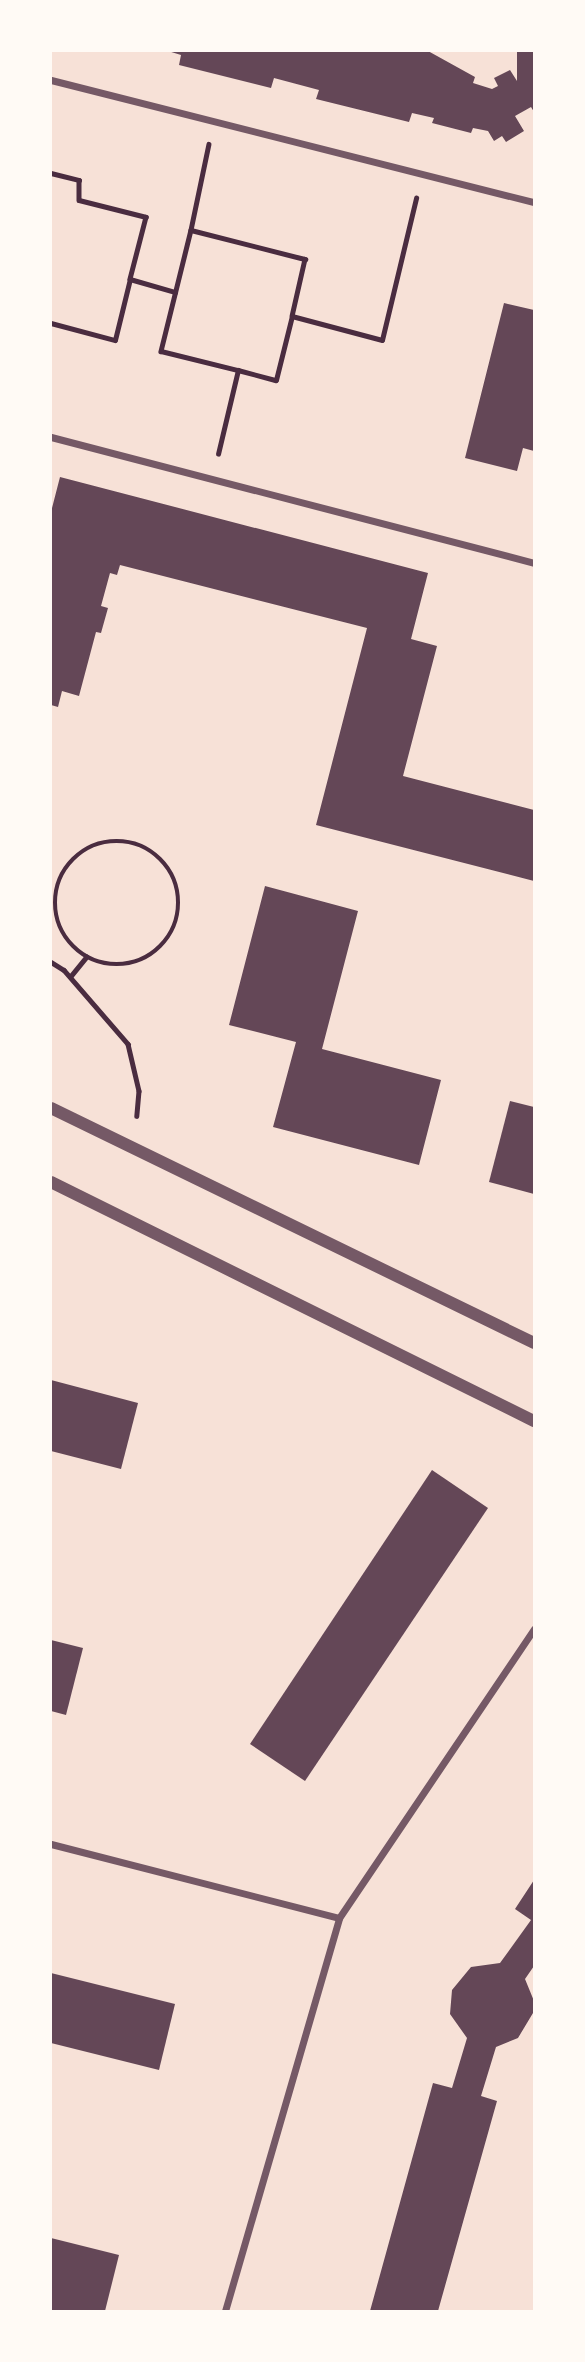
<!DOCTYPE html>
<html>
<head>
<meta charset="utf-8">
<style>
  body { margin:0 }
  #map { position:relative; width:585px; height:2362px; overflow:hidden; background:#f7e1d7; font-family:"Sofia Sans Condensed",sans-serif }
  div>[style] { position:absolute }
  .building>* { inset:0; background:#644757 }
  .path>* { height:4.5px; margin:-2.25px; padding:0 2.25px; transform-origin:2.25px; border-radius:2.25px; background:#4a2c40 }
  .path>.ring { margin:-2.25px; padding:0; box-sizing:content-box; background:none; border:4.5px solid #4a2c40; border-radius:50% }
  .minor>* { height:7px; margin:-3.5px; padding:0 3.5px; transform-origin:3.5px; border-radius:3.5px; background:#755966 }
  .tertiary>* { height:12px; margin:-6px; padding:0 6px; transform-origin:6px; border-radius:6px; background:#755966 }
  span { translate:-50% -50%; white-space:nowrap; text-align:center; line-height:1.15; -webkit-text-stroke:7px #fffaf5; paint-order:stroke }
  .frame { position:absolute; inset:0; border:52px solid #fffaf5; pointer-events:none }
</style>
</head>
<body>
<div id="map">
  <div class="building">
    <i style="clip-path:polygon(168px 51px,428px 51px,475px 77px,473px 83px,492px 89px,498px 86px,494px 78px,510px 70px,517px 81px,517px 51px,534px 51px,534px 112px,531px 107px,515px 116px,524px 131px,506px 142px,502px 136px,494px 141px,488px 131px,473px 128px,471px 133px,432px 123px,434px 118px,412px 113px,409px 122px,316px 99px,319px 90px,274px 78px,271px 88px,179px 65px,181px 55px)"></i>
    <i style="clip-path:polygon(504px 303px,534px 310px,534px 451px,523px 448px,517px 471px,465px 458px)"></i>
    <i style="clip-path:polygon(60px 477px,428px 573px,411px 639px,437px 646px,403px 776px,534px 810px,534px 881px,316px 825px,367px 628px,120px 565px,117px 575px,110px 573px,101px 606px,108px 608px,101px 633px,96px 632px,79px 696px,62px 691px,58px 707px,51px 705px,51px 512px)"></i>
    <i style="clip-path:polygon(265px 886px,358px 911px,322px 1049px,441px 1080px,419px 1165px,273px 1127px,296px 1042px,229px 1025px)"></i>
    <i style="clip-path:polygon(510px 1101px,534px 1107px,534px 1194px,489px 1182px)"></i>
    <i style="clip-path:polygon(51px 1380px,138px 1403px,121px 1469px,51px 1451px)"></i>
    <i style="clip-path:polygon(432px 1470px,488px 1508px,305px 1781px,250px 1744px)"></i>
    <i style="clip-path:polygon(51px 1640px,83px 1648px,66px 1715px,51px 1711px)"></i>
    <i style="clip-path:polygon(534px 1880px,534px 1966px,525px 1979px,534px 2001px,533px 2013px,518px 2038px,496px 2047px,481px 2096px,497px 2101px,438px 2311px,370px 2311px,433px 2083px,452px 2088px,467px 2038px,450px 2014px,452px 1990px,471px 1967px,500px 1963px,531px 1920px,515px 1909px)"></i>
    <i style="clip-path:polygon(51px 1973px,175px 2004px,159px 2070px,51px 2043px)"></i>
    <i style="clip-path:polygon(51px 2238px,119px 2255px,105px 2311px,51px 2311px)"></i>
  </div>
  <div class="path">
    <i style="left:209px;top:144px;width:88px;rotate:101.8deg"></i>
    <i style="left:191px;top:230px;width:118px;rotate:14.3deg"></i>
    <i style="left:305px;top:259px;width:58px;rotate:102.8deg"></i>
    <i style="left:51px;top:173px;width:29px;rotate:14deg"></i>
    <i style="left:79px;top:180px;width:20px;rotate:90deg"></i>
    <i style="left:79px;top:200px;width:69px;rotate:14.2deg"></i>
    <i style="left:146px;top:217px;width:64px;rotate:104.5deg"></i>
    <i style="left:191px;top:230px;width:125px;rotate:103.9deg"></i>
    <i style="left:161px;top:351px;width:79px;rotate:13.9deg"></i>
    <i style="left:51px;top:323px;width:66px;rotate:14.9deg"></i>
    <i style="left:115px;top:340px;width:63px;rotate:-76.2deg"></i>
    <i style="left:130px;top:279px;width:47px;rotate:16.1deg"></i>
    <i style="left:218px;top:454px;width:86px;rotate:-76.6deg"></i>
    <i style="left:238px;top:370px;width:39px;rotate:15deg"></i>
    <i style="left:276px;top:380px;width:66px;rotate:-76deg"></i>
    <i style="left:292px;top:316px;width:93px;rotate:14.9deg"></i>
    <i style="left:382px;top:340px;width:146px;rotate:-76.5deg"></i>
    <i class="ring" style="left:55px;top:841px;width:119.5px;height:119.5px"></i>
    <i style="left:51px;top:962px;width:15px;rotate:32deg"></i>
    <i style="left:64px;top:970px;width:98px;rotate:49.1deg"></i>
    <i style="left:128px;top:1044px;width:48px;rotate:76.8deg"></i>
    <i style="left:139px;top:1091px;width:25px;rotate:95deg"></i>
    <i style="left:70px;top:977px;width:26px;rotate:-51deg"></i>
  </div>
  <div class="minor">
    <i style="left:51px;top:80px;width:498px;rotate:14.2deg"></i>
    <i style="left:51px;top:437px;width:499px;rotate:14.6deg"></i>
    <i style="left:51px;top:1844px;width:297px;rotate:14.4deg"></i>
    <i style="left:225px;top:2311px;width:409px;rotate:-73.8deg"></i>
    <i style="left:339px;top:1918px;width:349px;rotate:-56deg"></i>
  </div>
  <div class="tertiary">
    <i style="left:51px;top:1108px;width:537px;rotate:25.94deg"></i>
    <i style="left:51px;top:1182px;width:539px;rotate:26.33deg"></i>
  </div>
  <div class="frame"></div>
</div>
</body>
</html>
